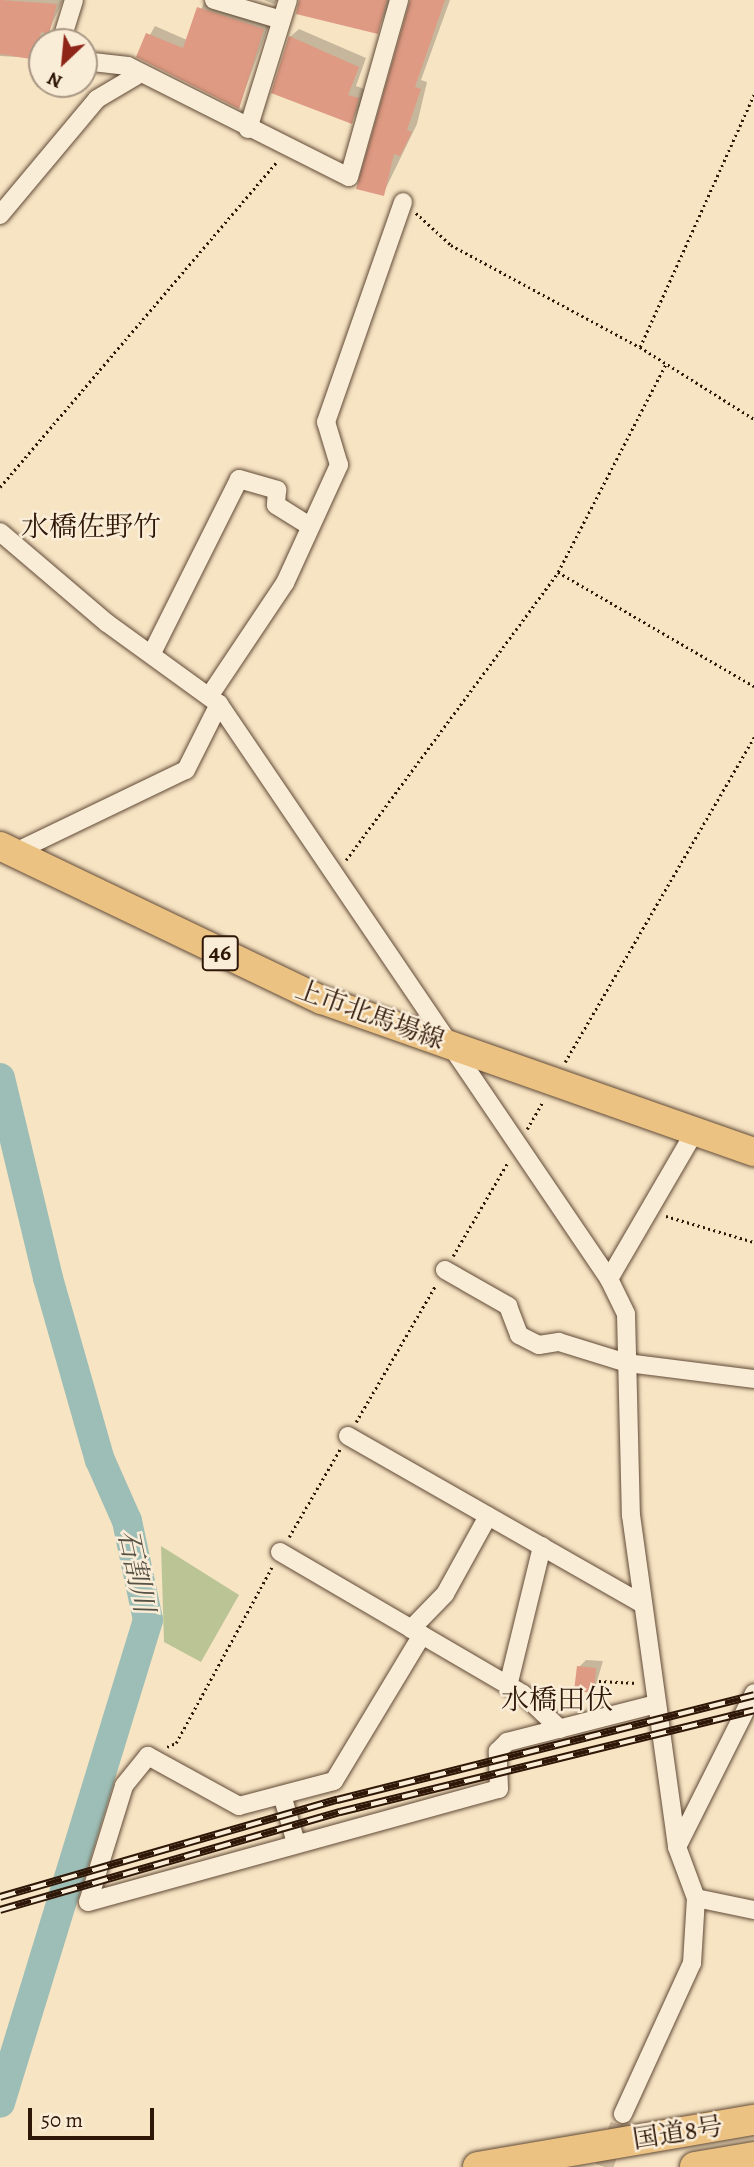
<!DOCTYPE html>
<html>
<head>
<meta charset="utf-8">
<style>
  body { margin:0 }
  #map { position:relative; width:754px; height:2167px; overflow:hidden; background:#f7e4c3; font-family:Alegreya,"Noto Serif JP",serif }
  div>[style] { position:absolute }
  .green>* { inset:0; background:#bbc495 }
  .shadow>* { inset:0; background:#0003 }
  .river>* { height:30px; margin:-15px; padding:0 15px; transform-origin:15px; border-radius:15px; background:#9dbeb6 }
  .building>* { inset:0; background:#de9a83 }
  .minor-tunnel>* { height:18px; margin-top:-9px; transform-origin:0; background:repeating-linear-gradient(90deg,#cfbb9e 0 18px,transparent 0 27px) }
  .path>* { height:2.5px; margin-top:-1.25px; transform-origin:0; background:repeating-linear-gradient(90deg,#2f1708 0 2px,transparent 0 5.5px) }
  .roads { filter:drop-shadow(0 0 2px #614a37) drop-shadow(0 0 2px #614a37) }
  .minor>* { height:18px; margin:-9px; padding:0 9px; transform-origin:9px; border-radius:9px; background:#faedd8 }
  .primary>* { height:28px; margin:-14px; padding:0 14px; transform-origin:14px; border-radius:14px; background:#ecc282 }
  .trunk>* { height:30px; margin:-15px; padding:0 15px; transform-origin:15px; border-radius:15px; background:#ecc282 }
  .rail>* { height:8px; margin-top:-4px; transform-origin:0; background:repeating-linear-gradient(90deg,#faedd8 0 16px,#2f1708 0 32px); box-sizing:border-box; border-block:2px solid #2f1708 }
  span { translate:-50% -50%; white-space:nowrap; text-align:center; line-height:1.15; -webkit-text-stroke:5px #faedd8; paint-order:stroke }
  .shield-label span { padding:2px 5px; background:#faedd8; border:2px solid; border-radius:5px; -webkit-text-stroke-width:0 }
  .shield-label { font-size:24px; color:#2f1708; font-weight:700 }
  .street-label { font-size:26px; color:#2f1708 }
  .neighbourhood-label { font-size:28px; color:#2f1708 }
  .water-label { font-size:28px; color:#565145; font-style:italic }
  .north { position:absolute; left:28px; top:28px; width:70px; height:70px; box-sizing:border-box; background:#faedd8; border:2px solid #a99785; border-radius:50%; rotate:206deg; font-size:19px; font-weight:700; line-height:28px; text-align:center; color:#2f1708 }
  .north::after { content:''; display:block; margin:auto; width:24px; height:32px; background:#8f2418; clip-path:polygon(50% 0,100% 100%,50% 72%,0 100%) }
  .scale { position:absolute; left:28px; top:2108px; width:126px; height:32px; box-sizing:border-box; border:4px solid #2f1708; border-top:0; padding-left:9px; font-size:21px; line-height:24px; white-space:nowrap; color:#2f1708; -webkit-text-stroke:5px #faedd8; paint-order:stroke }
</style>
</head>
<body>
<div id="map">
  <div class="green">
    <i style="clip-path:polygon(161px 1546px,239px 1595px,201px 1662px,164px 1642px)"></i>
  </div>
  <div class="shadow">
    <i style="clip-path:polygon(0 0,63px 0,36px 58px,0 56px)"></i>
    <i style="clip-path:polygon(264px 0,278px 0,274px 4px)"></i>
    <i style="clip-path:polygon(301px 0,391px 0,377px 32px)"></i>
    <i style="clip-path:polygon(416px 0,450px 0,421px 80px,427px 82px,417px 124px,383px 194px)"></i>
    <i style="clip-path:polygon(205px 1px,270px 22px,239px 106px,138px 56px,155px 26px,187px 40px)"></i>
    <i style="clip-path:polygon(299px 29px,366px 58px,356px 86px,367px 90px,352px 122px,290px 37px)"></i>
    <i style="clip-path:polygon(586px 1660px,603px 1661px,594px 1691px,579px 1667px)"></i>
  </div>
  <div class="river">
    <i style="left:0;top:1078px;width:206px;rotate:76.5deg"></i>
    <i style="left:48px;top:1278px;width:189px;rotate:74.1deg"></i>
    <i style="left:100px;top:1460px;width:67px;rotate:66.1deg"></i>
    <i style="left:127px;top:1521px;width:101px;rotate:78deg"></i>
    <i style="left:148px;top:1620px;width:505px;rotate:107.04deg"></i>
  </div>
  <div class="building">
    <i style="clip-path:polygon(0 0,57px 4px,49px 34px,41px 32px,37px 60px,0 54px)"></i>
    <i style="clip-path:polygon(299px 0,387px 0,378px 34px,296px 14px)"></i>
    <i style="clip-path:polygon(410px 0,445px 0,415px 87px,421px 89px,407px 130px,412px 132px,400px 156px,394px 154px,384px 196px,356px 189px)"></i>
    <i style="clip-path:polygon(197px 7px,264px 29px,239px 109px,136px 57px,146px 33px,183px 48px)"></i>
    <i style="clip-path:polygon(289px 36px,359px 67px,348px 95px,359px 98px,352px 124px,271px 93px)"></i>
    <i style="clip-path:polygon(577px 1666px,596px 1668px,594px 1693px,574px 1691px)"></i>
  </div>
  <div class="minor-tunnel">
    <i style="left:604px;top:2167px;width:56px;rotate:-70.3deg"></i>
  </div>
  <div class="path">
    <i style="left:416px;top:213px;width:47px;rotate:42.4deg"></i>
    <i style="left:451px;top:245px;width:215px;rotate:28.4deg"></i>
    <i style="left:640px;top:347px;width:135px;rotate:32.3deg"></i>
    <i style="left:640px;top:347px;width:277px;rotate:-65.7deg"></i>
    <i style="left:0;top:487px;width:428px;rotate:-49.6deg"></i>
    <i style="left:558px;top:572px;width:227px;rotate:30.2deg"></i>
    <i style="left:346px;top:860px;width:358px;rotate:-53.6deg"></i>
    <i style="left:558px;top:572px;width:234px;rotate:-62.6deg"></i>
    <i style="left:565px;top:1062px;width:376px;rotate:-59.8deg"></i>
    <i style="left:527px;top:1129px;width:32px;rotate:-60deg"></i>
    <i style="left:666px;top:1216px;width:92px;rotate:16.5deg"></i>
    <i style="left:453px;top:1256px;width:109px;rotate:-59.7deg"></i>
    <i style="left:356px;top:1422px;width:157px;rotate:-59.8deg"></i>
    <i style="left:289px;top:1537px;width:102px;rotate:-59.9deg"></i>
    <i style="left:599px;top:1681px;width:38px;rotate:3deg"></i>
    <i style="left:167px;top:1747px;width:10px;rotate:-24deg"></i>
    <i style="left:176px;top:1743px;width:200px;rotate:-61.4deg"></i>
  </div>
  <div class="roads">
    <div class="minor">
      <i style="left:214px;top:0;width:70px;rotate:16.6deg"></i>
      <i style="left:61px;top:42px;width:44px;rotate:-72.8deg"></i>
      <i style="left:84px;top:61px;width:44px;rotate:6.5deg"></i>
      <i style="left:128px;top:66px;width:247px;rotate:26.7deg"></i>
      <i style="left:349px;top:177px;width:184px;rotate:-74.2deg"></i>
      <i style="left:248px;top:129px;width:135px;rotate:-72.8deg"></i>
      <i style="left:0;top:215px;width:151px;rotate:-50.1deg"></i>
      <i style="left:97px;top:99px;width:51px;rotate:-30.6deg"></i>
      <i style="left:0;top:532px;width:140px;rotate:40.4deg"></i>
      <i style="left:107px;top:623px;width:138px;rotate:35.9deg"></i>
      <i style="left:219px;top:704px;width:695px;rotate:55.85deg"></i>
      <i style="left:609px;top:1279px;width:39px;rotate:64deg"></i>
      <i style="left:626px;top:1314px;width:201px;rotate:88.6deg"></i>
      <i style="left:631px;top:1515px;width:335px;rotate:82.1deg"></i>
      <i style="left:677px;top:1847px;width:54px;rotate:69.6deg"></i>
      <i style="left:696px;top:1898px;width:65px;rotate:93.5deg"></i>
      <i style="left:692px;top:1963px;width:166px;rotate:114.6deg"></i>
      <i style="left:153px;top:651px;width:192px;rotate:-63.4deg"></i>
      <i style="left:239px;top:479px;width:40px;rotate:16deg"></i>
      <i style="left:277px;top:490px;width:15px;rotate:94deg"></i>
      <i style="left:276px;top:505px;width:38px;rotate:32deg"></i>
      <i style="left:210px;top:695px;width:135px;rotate:-56.2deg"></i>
      <i style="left:285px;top:583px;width:130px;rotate:-65.4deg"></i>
      <i style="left:339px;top:465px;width:45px;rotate:-106.8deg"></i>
      <i style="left:326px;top:422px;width:233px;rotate:-70.7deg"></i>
      <i style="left:9px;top:855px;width:196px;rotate:-25.7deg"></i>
      <i style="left:186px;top:770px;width:74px;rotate:-63.4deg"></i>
      <i style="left:445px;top:1270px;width:73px;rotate:29.7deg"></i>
      <i style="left:508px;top:1306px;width:31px;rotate:69deg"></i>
      <i style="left:519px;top:1335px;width:22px;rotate:27deg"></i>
      <i style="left:539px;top:1345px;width:20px;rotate:-9deg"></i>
      <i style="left:559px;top:1342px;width:71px;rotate:17.2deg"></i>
      <i style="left:627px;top:1363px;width:128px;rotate:7.2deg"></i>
      <i style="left:609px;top:1279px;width:175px;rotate:-59.8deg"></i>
      <i style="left:348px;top:1436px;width:337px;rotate:29.7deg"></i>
      <i style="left:280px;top:1552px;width:281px;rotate:30.3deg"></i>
      <i style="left:523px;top:1694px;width:51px;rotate:43.4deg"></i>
      <i style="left:411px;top:1629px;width:49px;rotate:-45.8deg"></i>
      <i style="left:445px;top:1594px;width:89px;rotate:-61.1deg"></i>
      <i style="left:422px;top:1635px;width:170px;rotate:121.1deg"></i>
      <i style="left:334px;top:1781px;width:98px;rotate:165.3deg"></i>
      <i style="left:239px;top:1806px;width:104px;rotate:-151.2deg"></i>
      <i style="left:148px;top:1756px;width:38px;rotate:129deg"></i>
      <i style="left:124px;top:1786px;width:121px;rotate:107.2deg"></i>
      <i style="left:88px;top:1902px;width:426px;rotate:-15.4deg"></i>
      <i style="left:499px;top:1789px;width:38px;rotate:-92deg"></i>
      <i style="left:498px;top:1751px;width:13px;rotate:-45deg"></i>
      <i style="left:507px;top:1742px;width:154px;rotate:-14.3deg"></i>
      <i style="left:508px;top:1686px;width:144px;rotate:-76.3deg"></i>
      <i style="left:282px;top:1795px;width:50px;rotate:73.7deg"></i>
      <i style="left:677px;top:1847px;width:172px;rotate:-63.4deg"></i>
      <i style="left:696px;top:1898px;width:59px;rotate:11.7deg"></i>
    </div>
    <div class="primary">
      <i style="left:0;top:846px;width:357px;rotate:25.6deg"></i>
      <i style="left:322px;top:1000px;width:458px;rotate:19.4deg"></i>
    </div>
    <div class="trunk">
      <i style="left:478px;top:2167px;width:280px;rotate:-9.7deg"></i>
      <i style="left:695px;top:2167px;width:60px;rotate:-9.6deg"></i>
    </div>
  </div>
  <div class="rail">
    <i style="left:0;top:1897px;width:351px;rotate:-16.1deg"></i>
    <i style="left:337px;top:1800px;width:430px;rotate:-14.1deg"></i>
    <i style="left:0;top:1910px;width:354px;rotate:-16.1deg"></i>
    <i style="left:340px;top:1812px;width:426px;rotate:-13.8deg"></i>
  </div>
  <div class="shield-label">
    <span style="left:220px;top:953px">46</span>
  </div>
  <div class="street-label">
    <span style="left:370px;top:1015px;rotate:20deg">上市北馬場線</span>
    <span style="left:678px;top:2133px;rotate:-9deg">国道8号</span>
  </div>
  <div class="neighbourhood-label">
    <span style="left:91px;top:527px">水橋佐野竹</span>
    <span style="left:557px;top:1700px">水橋田伏</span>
  </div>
  <div class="water-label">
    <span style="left:136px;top:1571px;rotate:78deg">石割川</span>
  </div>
  <div class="north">N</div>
  <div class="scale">50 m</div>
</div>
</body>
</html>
